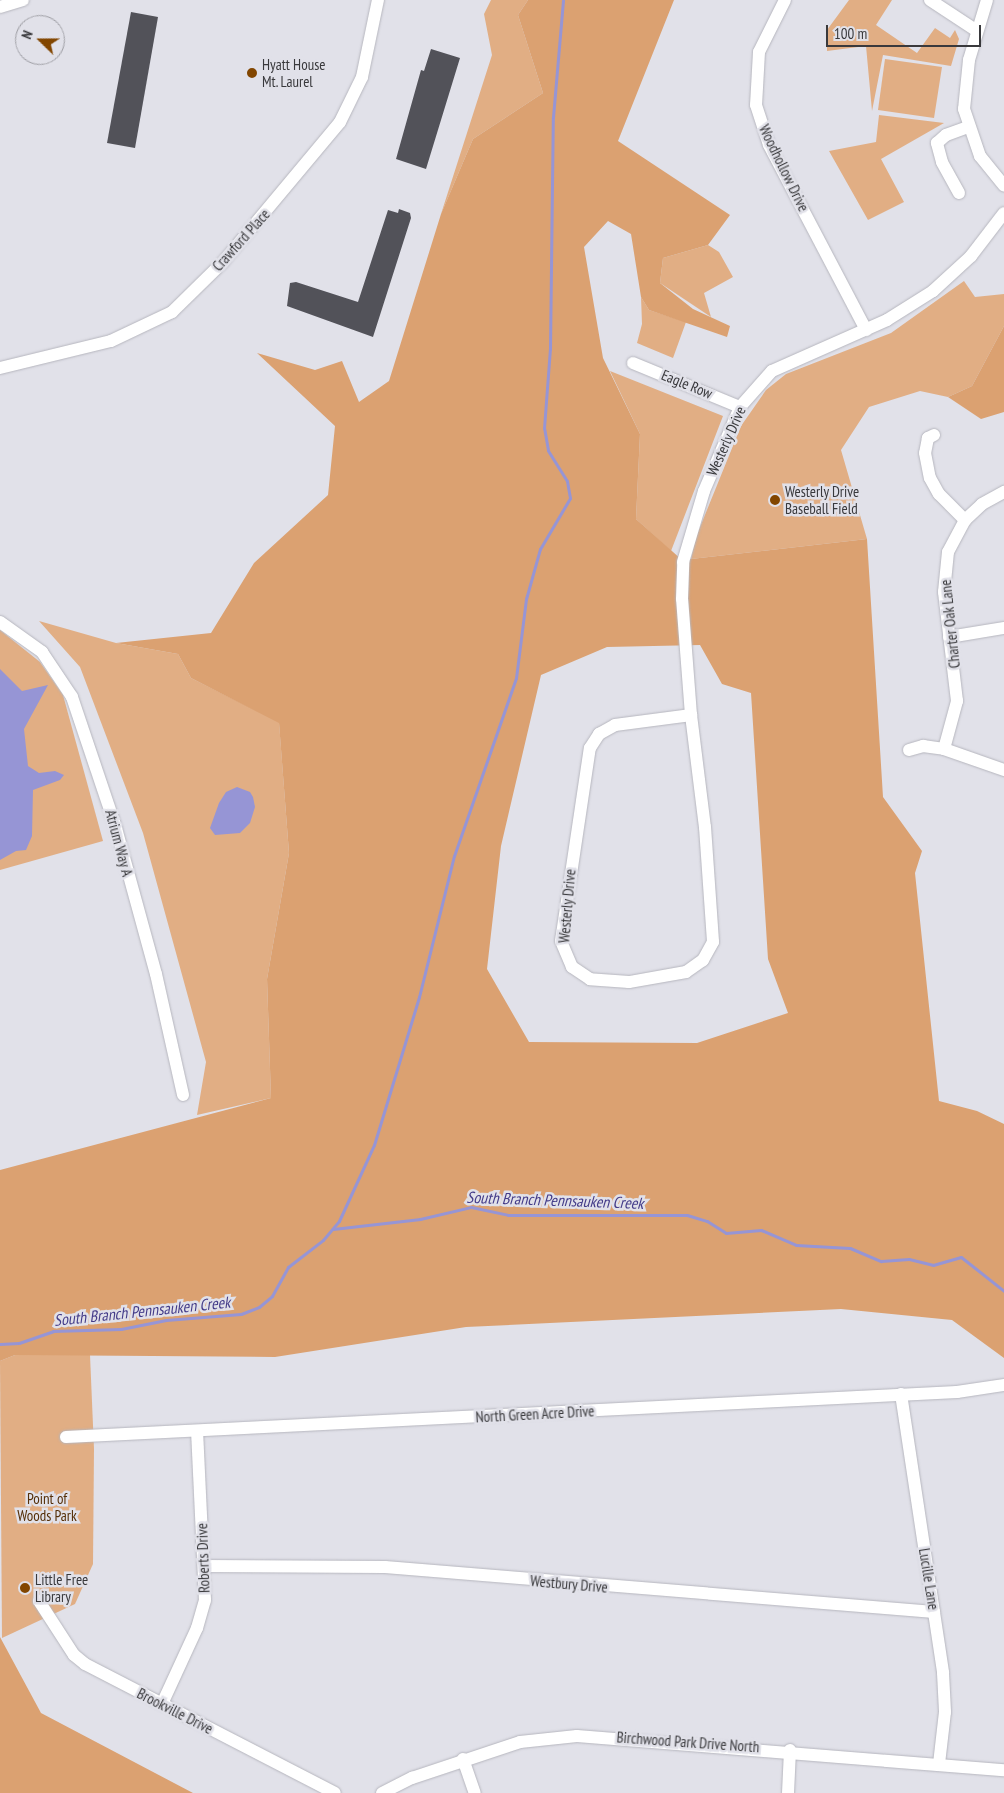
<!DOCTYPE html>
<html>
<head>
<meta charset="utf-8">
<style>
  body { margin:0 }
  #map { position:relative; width:1004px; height:1793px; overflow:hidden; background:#e1e1e9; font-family:"PT Sans Narrow",sans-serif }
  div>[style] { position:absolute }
  .green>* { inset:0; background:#e1ae84 }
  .forest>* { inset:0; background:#dba171 }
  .water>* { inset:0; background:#9695d5 }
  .stream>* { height:3px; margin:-1.5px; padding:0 1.5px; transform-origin:1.5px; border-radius:1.5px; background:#9695d5 }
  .building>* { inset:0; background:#525259 }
  .roads { filter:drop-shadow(0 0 1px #b6b6be) drop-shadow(0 0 1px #b6b6be) }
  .street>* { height:12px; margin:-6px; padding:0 6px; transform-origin:6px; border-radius:6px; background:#fff }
  .dots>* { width:14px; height:14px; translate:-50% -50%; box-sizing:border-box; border:2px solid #e1e1e9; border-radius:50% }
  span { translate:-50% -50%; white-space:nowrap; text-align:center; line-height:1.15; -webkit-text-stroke:5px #e1e1e9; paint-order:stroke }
  .poi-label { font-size:15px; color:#39393c }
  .left { translate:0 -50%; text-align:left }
  .street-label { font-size:15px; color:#39393c }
  .park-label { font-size:15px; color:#552f08 }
  .water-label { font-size:16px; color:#443c89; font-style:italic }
  .north { position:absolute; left:15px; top:15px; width:50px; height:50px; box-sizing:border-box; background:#e1e1e9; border:1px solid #9e9ea4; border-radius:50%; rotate:292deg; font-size:14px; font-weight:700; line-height:20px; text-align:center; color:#39393c }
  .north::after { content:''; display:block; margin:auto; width:18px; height:22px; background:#824600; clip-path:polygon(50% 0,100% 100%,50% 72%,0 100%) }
  .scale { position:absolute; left:826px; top:25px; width:155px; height:22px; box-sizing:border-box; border:2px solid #39393c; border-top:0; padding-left:6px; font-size:15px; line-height:18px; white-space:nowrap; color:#39393c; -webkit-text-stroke:4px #e1e1e9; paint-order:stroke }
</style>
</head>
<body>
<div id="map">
  <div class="green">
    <i style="clip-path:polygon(491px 0,528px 0,518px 15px,543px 93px,473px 139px,441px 214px,492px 55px,484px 14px)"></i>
    <i style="clip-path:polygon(849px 0,892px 0,876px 25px,917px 53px,935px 28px,950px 38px,955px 30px,959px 39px,951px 66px,883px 55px,872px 111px,866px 46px,827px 51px,827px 30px)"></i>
    <i style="clip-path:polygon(885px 59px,942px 67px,934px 118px,878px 110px)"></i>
    <i style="clip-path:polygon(879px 115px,944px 123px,881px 159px,904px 202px,868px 220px,829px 151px,876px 142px)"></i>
    <i style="clip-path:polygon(708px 245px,719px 252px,733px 277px,704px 293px,711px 317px,660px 283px,663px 258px)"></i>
    <i style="clip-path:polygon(964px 281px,975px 297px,1004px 294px,1004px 326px,972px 386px,948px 397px,920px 391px,869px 407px,841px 450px,867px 539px,691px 559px,696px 537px,741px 426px,766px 390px,786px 374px,891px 333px)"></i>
    <i style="clip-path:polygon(641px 297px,649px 310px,686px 322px,673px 358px,637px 343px,642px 324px)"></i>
    <i style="clip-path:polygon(610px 371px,723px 416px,671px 551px,636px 519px,640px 434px)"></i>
    <i style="clip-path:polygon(39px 621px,116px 643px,178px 654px,191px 678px,279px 722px,289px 853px,267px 979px,271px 1098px,197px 1115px,206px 1062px,143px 833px,80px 667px)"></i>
    <i style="clip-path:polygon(0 630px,40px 662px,63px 695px,103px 841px,0 870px)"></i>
    <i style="clip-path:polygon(15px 1355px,90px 1355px,94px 1449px,93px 1564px,75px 1604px,2px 1638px,0 1361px)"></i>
  </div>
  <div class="forest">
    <i style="clip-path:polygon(evenodd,528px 0,674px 0,618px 141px,730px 215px,708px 245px,663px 258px,660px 283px,693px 309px,730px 326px,727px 337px,649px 310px,641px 297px,631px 234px,608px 221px,584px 247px,603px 358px,640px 434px,636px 519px,682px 560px,867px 539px,883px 797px,922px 851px,915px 873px,939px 1101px,977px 1111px,1004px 1124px,1004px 1358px,952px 1320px,841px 1309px,466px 1327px,275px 1357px,15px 1355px,0 1361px,0 1170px,271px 1098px,267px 979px,289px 853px,279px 723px,191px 678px,178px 654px,116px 643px,211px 633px,254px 563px,328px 495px,335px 426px,257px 353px,315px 370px,342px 361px,359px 402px,389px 381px,441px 214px,473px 139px,543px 93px,518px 15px,528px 0,700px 645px,722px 684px,751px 693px,768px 959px,788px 1013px,697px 1043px,529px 1042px,487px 969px,501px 846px,541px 675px,607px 647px,700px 645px)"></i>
    <i style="clip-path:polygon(1004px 326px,1004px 412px,981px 419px,948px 397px,972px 386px)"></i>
    <i style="clip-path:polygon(0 1637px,41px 1713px,193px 1793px,0 1793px)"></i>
  </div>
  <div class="water">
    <i style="clip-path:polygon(0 669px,22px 691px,48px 685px,24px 729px,28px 766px,39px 773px,55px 771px,64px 775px,60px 780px,33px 790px,32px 836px,26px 850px,16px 851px,0 860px)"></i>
    <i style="clip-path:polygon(237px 787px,250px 792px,253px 797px,255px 807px,250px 823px,240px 833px,215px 835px,210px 828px,219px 803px,226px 792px)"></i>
  </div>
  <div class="stream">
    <i style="left:333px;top:1229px;width:88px;rotate:-6.6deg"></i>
    <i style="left:420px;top:1219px;width:52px;rotate:-13.2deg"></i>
    <i style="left:471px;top:1207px;width:38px;rotate:12deg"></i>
    <i style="left:508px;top:1215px;width:179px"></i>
    <i style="left:687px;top:1215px;width:21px;rotate:17deg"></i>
    <i style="left:707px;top:1221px;width:22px;rotate:32deg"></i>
    <i style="left:726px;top:1233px;width:35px;rotate:-5deg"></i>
    <i style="left:761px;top:1230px;width:38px;rotate:23deg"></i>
    <i style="left:796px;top:1245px;width:54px;rotate:3.2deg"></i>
    <i style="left:850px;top:1248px;width:34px;rotate:23deg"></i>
    <i style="left:881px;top:1261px;width:28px;rotate:-4deg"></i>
    <i style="left:909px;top:1259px;width:25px;rotate:14deg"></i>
    <i style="left:933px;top:1265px;width:29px;rotate:-16deg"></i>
    <i style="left:961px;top:1257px;width:55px;rotate:38.3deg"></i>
    <i style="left:0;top:1344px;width:19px;rotate:-3deg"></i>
    <i style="left:19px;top:1343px;width:36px;rotate:-19deg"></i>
    <i style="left:53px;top:1331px;width:68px;rotate:-1.7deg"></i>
    <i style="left:121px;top:1329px;width:46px;rotate:-11.3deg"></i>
    <i style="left:166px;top:1320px;width:75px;rotate:-4.6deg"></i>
    <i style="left:241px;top:1314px;width:19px;rotate:-21deg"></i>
    <i style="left:259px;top:1307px;width:17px;rotate:-40deg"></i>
    <i style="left:272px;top:1296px;width:33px;rotate:-61deg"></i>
    <i style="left:288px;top:1267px;width:44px;rotate:-37.6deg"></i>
    <i style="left:323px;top:1240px;width:25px;rotate:-50deg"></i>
    <i style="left:339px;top:1221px;width:84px;rotate:-65.3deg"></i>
    <i style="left:374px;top:1145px;width:155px;rotate:-73.1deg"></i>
    <i style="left:419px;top:997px;width:145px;rotate:-76.1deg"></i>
    <i style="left:454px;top:856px;width:188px;rotate:-70.8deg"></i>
    <i style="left:516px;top:678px;width:80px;rotate:-82.8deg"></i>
    <i style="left:526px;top:599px;width:52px;rotate:-74.4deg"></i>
    <i style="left:540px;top:549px;width:59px;rotate:-59.5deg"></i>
    <i style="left:570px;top:498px;width:17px;rotate:-100deg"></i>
    <i style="left:567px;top:481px;width:36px;rotate:-122deg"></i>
    <i style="left:548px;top:450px;width:22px;rotate:-100deg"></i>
    <i style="left:544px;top:428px;width:79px;rotate:-85.7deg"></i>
    <i style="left:550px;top:349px;width:232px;rotate:-89.3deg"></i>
    <i style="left:553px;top:117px;width:117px;rotate:-85.1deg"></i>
  </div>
  <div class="building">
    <i style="clip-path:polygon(131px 12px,158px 17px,135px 148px,107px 143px)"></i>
    <i style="clip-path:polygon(431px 49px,460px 58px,426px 169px,396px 159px,421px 70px,424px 71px)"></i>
    <i style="clip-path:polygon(399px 209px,410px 213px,411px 218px,373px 337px,287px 306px,290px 283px,296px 282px,358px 302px,388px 210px,398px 213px)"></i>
  </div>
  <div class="roads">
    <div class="street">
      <i style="left:785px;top:0;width:58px;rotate:116.6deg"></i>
      <i style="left:759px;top:52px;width:53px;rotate:93.2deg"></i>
      <i style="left:756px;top:105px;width:42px;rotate:72deg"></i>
      <i style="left:769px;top:145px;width:209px;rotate:62.3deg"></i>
      <i style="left:930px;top:0;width:56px;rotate:33.4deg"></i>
      <i style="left:987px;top:0;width:63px;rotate:106.7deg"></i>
      <i style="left:969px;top:60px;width:49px;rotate:95.8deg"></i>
      <i style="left:964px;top:109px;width:50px;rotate:71.2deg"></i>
      <i style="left:980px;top:156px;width:38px;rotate:51deg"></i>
      <i style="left:0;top:7px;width:24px;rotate:-17deg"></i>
      <i style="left:959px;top:193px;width:35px;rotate:-119deg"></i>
      <i style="left:942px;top:162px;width:20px;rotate:-105deg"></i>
      <i style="left:937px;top:143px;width:12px;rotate:-42deg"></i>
      <i style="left:946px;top:135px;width:23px;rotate:-20deg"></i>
      <i style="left:633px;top:363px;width:116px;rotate:22.4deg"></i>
      <i style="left:0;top:368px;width:114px;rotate:-13.7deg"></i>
      <i style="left:111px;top:341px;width:68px;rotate:-25.4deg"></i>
      <i style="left:172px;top:312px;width:71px;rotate:-44.4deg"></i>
      <i style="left:223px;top:262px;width:182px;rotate:-50.1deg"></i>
      <i style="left:340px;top:122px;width:50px;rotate:-63.9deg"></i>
      <i style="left:362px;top:77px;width:79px;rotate:-78.3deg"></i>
      <i style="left:934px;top:435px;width:7px;rotate:153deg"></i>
      <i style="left:928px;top:438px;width:15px;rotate:101deg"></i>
      <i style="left:925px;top:453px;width:25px;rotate:79deg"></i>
      <i style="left:930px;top:478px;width:18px;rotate:61deg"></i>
      <i style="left:939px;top:494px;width:37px;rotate:45deg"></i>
      <i style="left:0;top:622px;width:52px;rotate:35.5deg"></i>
      <i style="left:42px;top:652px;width:54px;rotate:56.3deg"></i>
      <i style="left:72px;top:697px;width:138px;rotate:71.4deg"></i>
      <i style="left:116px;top:828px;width:151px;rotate:74.7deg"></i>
      <i style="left:156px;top:974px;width:124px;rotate:77.4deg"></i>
      <i style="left:949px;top:637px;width:56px;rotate:-9.3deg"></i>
      <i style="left:691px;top:715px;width:113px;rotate:82.9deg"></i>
      <i style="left:705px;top:827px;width:115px;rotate:86deg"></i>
      <i style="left:713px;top:942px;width:21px;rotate:119deg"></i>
      <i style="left:703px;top:960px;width:21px;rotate:145deg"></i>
      <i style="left:686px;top:972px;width:58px;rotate:170deg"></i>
      <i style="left:629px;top:982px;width:39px;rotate:-176deg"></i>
      <i style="left:590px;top:979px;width:22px;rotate:-146deg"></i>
      <i style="left:572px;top:967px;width:28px;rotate:-113deg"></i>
      <i style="left:561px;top:941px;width:195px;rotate:-81.5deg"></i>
      <i style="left:590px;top:748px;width:17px;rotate:-57deg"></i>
      <i style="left:599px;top:734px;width:18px;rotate:-29deg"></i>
      <i style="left:615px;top:725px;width:77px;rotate:-7.5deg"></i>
      <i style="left:691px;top:715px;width:116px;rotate:-94.4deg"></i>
      <i style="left:682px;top:599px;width:37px;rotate:-88deg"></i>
      <i style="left:683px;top:562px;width:74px;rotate:-73.5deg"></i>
      <i style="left:704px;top:491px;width:91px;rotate:-66.8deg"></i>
      <i style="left:740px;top:407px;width:48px;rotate:-48.4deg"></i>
      <i style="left:772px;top:371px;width:126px;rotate:-23.9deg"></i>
      <i style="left:887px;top:320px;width:54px;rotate:-32.2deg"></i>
      <i style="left:933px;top:291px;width:52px;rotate:-42.6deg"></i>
      <i style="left:971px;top:256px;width:54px;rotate:-52.5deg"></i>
      <i style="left:944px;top:749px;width:50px;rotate:-74.8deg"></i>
      <i style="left:957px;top:701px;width:110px;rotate:-96.8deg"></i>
      <i style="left:944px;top:592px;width:40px;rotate:-84.3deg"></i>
      <i style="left:948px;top:552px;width:36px;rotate:-62deg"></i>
      <i style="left:965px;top:520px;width:23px;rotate:-43deg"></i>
      <i style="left:982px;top:504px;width:25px;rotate:-29deg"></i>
      <i style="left:909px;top:750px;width:15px;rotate:-16deg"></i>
      <i style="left:923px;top:746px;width:21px;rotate:8deg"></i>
      <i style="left:944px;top:749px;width:64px;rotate:19.3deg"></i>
      <i style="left:901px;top:1394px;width:282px;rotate:81.4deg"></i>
      <i style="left:943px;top:1673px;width:39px;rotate:87deg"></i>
      <i style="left:945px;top:1712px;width:52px;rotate:96.6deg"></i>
      <i style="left:66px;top:1437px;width:892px;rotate:-2.89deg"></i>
      <i style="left:957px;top:1392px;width:48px;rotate:-8.5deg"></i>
      <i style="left:204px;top:1566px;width:181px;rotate:0.3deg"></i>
      <i style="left:385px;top:1567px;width:551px;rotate:4.69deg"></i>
      <i style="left:39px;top:1601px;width:64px;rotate:57.1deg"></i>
      <i style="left:74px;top:1655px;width:14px;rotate:39deg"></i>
      <i style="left:85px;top:1664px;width:281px;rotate:27.3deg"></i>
      <i style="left:162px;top:1704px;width:84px;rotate:-65.3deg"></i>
      <i style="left:197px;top:1628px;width:29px;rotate:-74deg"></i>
      <i style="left:205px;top:1600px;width:167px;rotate:-92.7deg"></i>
      <i style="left:463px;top:1759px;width:36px;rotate:71deg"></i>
      <i style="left:382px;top:1793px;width:34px;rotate:-27deg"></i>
      <i style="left:412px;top:1778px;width:114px;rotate:-18.4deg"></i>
      <i style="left:520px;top:1742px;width:57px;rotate:-6deg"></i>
      <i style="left:577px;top:1736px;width:428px;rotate:4.6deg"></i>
      <i style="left:788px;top:1793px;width:43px;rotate:-87.3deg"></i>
    </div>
  </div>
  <div class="dots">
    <i style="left:252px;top:73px;background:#824600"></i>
    <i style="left:775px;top:500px;background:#824600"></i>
    <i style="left:25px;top:1588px;background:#824600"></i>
  </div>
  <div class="poi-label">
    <span class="left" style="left:262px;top:73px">Hyatt House<br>Mt. Laurel</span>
    <span class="left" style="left:785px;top:500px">Westerly Drive<br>Baseball Field</span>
    <span class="left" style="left:35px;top:1588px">Little Free<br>Library</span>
  </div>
  <div class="street-label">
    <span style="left:784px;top:168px;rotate:64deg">Woodhollow Drive</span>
    <span style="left:241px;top:240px;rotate:-48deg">Crawford Place</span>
    <span style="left:687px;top:384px;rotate:22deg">Eagle Row</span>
    <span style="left:726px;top:441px;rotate:-66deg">Westerly Drive</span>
    <span style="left:950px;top:624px;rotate:-96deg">Charter Oak Lane</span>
    <span style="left:119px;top:843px;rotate:75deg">Atrium Way A</span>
    <span style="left:567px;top:906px;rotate:-85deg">Westerly Drive</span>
    <span style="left:535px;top:1414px;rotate:-3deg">North Green Acre Drive</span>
    <span style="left:203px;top:1558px;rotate:-92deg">Roberts Drive</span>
    <span style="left:929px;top:1579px;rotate:81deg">Lucille Lane</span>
    <span style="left:569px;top:1584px;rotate:5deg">Westbury Drive</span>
    <span style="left:175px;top:1711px;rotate:27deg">Brookville Drive</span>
    <span style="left:688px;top:1742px;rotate:4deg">Birchwood Park Drive North</span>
  </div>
  <div class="park-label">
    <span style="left:47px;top:1507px">Point of<br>Woods Park</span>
  </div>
  <div class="water-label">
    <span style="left:555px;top:1200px;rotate:2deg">South Branch Pennsauken Creek</span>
    <span style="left:142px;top:1311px;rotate:-6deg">South Branch Pennsauken Creek</span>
  </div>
  <div class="north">N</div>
  <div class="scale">100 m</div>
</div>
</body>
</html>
